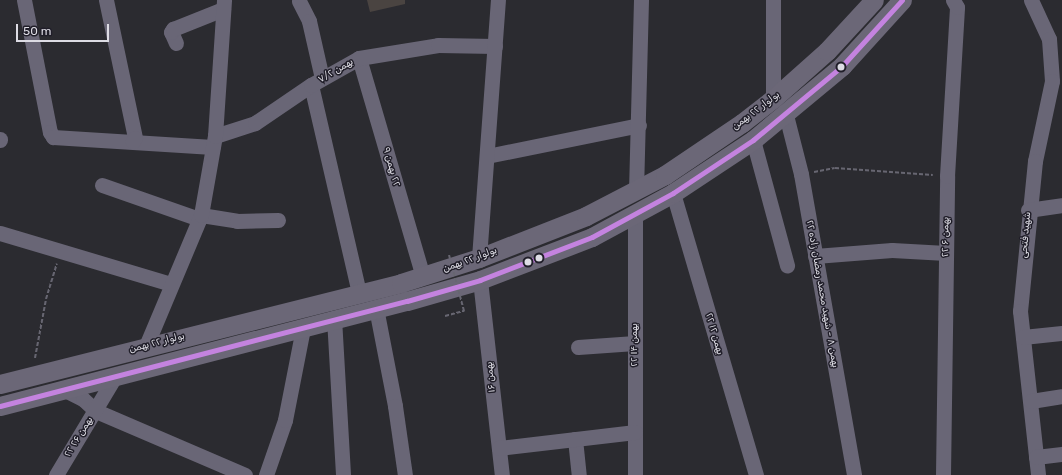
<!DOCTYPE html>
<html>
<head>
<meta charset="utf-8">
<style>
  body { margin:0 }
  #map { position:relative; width:1062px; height:475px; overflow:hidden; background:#2b2b30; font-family:Rubik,Cairo,sans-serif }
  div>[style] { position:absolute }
  .building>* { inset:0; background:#4a4441 }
  .path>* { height:2px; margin-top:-1px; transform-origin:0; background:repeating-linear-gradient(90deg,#676671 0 4px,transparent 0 6px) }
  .minor>* { height:15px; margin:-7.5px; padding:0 7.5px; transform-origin:7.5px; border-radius:7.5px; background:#696676 }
  .major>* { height:19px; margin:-9.5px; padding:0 9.5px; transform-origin:9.5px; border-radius:9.5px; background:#6b6777 }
  .path-bridge>* { height:2px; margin-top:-1px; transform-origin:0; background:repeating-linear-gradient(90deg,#676671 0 4px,transparent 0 6px) }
  .bus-1>* { height:5px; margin:-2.5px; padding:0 2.5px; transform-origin:2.5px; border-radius:2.5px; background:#c483df }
  .dots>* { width:11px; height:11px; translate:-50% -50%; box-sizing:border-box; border:2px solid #201e29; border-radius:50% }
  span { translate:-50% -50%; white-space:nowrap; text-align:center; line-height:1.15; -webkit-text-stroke:3px #201e29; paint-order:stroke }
  .street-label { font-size:10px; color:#dddce4 }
  .scale { position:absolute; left:16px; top:24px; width:93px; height:18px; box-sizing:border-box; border:2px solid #dddce4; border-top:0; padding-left:5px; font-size:12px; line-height:14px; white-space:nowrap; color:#dddce4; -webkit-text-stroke:3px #201e29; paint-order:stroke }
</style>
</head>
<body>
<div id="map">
  <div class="building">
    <i style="clip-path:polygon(367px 0,405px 0,405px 4px,370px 12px)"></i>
  </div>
  <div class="path">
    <i style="left:814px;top:172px;width:21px;rotate:-11deg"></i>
    <i style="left:835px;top:168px;width:98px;rotate:4.1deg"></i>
    <i style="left:445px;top:316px;width:20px;rotate:-15deg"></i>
    <i style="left:35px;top:358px;width:60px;rotate:-79.4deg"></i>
    <i style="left:46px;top:299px;width:37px;rotate:-73deg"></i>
  </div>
  <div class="minor">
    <i style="left:24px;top:0;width:135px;rotate:78.9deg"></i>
    <i style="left:50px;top:132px;width:6px;rotate:59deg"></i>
    <i style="left:53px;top:137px;width:160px;rotate:3.6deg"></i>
    <i style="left:106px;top:0;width:141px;rotate:78.1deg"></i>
    <i style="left:135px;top:138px;width:4px;rotate:124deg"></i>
    <i style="left:773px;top:0;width:99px;rotate:90deg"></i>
    <i style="left:1031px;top:0;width:43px;rotate:65.2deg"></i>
    <i style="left:1049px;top:39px;width:42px;rotate:85.9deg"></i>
    <i style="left:1052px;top:81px;width:82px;rotate:102deg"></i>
    <i style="left:1035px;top:161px;width:151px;rotate:95.7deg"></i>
    <i style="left:1020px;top:311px;width:165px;rotate:83.7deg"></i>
    <i style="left:299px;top:1px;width:22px;rotate:63deg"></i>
    <i style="left:309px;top:21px;width:58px;rotate:77.2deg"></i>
    <i style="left:176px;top:43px;width:12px;rotate:-114deg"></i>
    <i style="left:171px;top:32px;width:4px;rotate:-56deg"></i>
    <i style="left:173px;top:29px;width:54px;rotate:-21.8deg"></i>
    <i style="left:359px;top:58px;width:228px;rotate:73.7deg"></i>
    <i style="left:311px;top:85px;width:213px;rotate:77deg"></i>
    <i style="left:786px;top:115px;width:61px;rotate:75.7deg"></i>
    <i style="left:801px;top:174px;width:306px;rotate:80deg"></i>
    <i style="left:215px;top:136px;width:42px;rotate:-18deg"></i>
    <i style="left:255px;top:123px;width:68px;rotate:-34.2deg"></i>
    <i style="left:311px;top:85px;width:55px;rotate:-29.4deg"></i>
    <i style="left:359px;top:58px;width:80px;rotate:-9.3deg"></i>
    <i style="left:438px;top:45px;width:57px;rotate:1deg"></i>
    <i style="left:0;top:140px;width:1px;rotate:-90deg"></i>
    <i style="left:753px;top:140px;width:130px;rotate:74.8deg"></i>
    <i style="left:487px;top:156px;width:155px;rotate:-11.5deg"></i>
    <i style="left:102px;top:185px;width:103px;rotate:19.3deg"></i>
    <i style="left:636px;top:191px;width:191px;rotate:-88.5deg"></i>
    <i style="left:673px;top:193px;width:294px;rotate:73.6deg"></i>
    <i style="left:1028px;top:210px;width:34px;rotate:-8deg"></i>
    <i style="left:635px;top:214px;width:261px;rotate:90deg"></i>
    <i style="left:201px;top:215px;width:36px;rotate:9deg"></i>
    <i style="left:237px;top:221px;width:41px;rotate:-1.4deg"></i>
    <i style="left:0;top:233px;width:178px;rotate:16.6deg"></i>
    <i style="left:815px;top:256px;width:77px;rotate:-4.5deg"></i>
    <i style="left:892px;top:250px;width:54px;rotate:3.2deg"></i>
    <i style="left:479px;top:258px;width:259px;rotate:-85.8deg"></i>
    <i style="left:480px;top:280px;width:196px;rotate:83.6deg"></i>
    <i style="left:376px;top:308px;width:100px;rotate:79deg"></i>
    <i style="left:395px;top:406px;width:70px;rotate:81.8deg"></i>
    <i style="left:334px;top:318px;width:157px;rotate:86.7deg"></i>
    <i style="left:1023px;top:337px;width:39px;rotate:-6deg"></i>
    <i style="left:146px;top:346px;width:142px;rotate:-67.2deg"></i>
    <i style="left:201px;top:215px;width:80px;rotate:-80deg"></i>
    <i style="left:215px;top:136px;width:136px;rotate:-86.2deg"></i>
    <i style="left:578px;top:347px;width:57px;rotate:-4deg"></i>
    <i style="left:65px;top:390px;width:20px;rotate:27deg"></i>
    <i style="left:83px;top:399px;width:18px;rotate:43deg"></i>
    <i style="left:96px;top:411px;width:162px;rotate:23.2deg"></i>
    <i style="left:1031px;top:401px;width:31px;rotate:-9deg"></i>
    <i style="left:575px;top:439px;width:36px;rotate:84deg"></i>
    <i style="left:499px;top:448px;width:137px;rotate:-6.7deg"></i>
    <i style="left:1036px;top:457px;width:26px;rotate:-7deg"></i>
    <i style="left:56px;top:475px;width:113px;rotate:-59.1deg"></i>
    <i style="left:266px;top:475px;width:58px;rotate:-70.9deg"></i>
    <i style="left:285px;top:420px;width:94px;rotate:-78.9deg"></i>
    <i style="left:943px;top:475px;width:299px;rotate:-89.2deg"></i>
    <i style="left:947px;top:176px;width:169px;rotate:-86.6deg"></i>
    <i style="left:957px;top:7px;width:8px;rotate:-120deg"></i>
  </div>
  <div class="major">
    <i style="left:0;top:384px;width:414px;rotate:-14.1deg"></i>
    <i style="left:401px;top:283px;width:82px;rotate:-17.8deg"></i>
    <i style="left:479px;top:258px;width:115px;rotate:-21.4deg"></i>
    <i style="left:586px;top:216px;width:89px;rotate:-27.4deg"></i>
    <i style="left:665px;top:175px;width:93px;rotate:-34deg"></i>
    <i style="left:742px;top:123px;width:39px;rotate:-38deg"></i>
    <i style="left:773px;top:99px;width:72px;rotate:-41.6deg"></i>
    <i style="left:827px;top:51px;width:69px;rotate:-47.3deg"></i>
    <i style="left:0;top:406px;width:420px;rotate:-14.5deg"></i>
    <i style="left:407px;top:301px;width:76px;rotate:-16deg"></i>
    <i style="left:480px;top:280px;width:120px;rotate:-21deg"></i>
    <i style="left:592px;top:237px;width:92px;rotate:-28.5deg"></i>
    <i style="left:673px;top:193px;width:96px;rotate:-33.5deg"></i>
    <i style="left:753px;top:140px;width:116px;rotate:-39.7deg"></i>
    <i style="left:842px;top:66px;width:89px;rotate:-47.7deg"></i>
  </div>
  <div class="path-bridge">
    <i style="left:449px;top:255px;width:58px;rotate:75deg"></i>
  </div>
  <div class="bus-1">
    <i style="left:0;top:406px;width:420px;rotate:-14.5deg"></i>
    <i style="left:407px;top:301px;width:76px;rotate:-16deg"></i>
    <i style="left:480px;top:280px;width:120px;rotate:-21deg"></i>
    <i style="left:592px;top:237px;width:92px;rotate:-28.5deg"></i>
    <i style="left:673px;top:193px;width:96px;rotate:-33.5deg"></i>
    <i style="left:753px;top:140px;width:116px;rotate:-39.7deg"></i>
    <i style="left:842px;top:66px;width:89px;rotate:-47.7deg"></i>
  </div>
  <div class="dots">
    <i style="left:841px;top:67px;background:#dddce4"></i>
    <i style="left:539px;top:258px;background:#dddce4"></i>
    <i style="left:528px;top:262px;background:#dddce4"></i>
  </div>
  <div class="street-label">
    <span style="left:336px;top:71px;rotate:-30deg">بهمن ۷/۲</span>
    <span style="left:756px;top:111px;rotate:-37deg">بولوار ۲۲ بهمن</span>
    <span style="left:391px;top:167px;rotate:74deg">٢٢ بهمن ۹</span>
    <span style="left:1026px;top:235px;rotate:-85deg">شهید فتحی</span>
    <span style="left:946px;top:237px;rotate:-89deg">۲۲ بهمن ۶</span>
    <span style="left:470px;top:260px;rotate:-20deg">بولوار ۲۲ بهمن</span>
    <span style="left:822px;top:294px;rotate:80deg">۲۲ بهمن ۸ - شهید محمد رمضان زاده</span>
    <span style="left:714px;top:334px;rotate:74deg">۲۲ بهمن ۱۲</span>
    <span style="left:157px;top:343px;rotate:-14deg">بولوار ۲۲ بهمن</span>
    <span style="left:635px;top:345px;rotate:-90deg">۲۲ بهمن ۱۴</span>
    <span style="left:491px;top:377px;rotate:-96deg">بهمن ۱۶</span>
    <span style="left:79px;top:437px;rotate:-58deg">۲۲ بهمن ۲۶</span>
  </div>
  <div class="scale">50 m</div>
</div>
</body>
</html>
